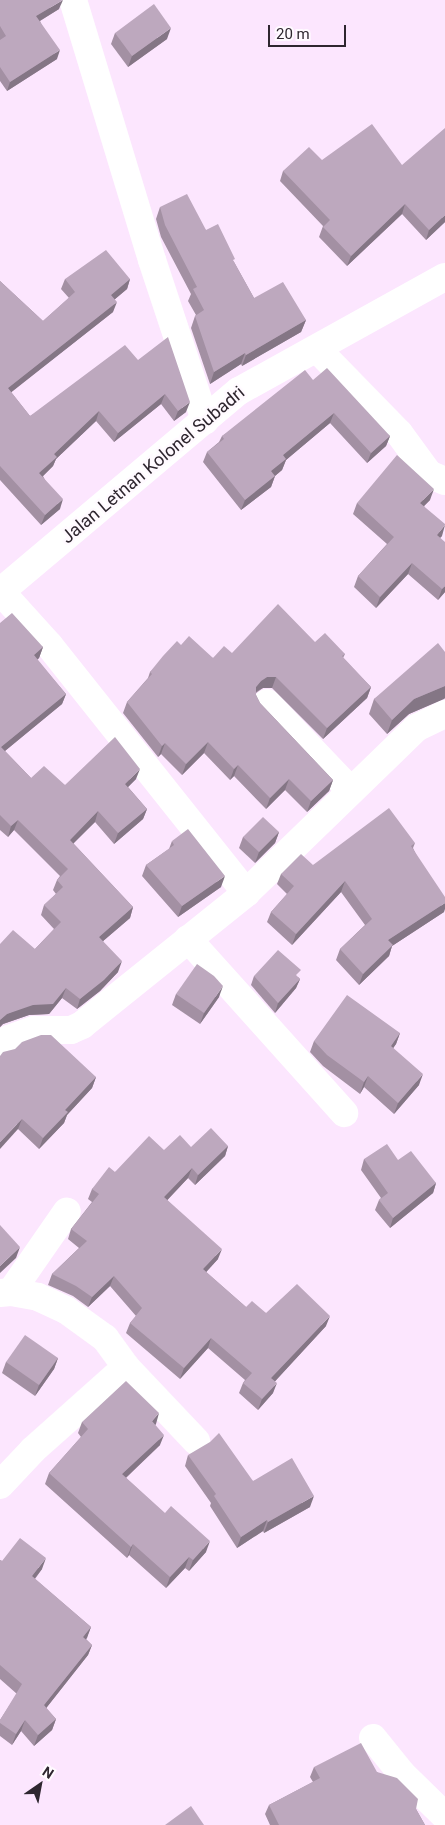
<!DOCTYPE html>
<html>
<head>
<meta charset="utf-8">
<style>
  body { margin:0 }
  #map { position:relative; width:445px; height:1825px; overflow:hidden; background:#fce6fe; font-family:Roboto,sans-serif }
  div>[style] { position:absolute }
  .minor>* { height:28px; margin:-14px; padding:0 14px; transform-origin:14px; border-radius:14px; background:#fff }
  .major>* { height:28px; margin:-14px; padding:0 14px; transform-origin:14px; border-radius:14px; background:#fff }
  .wall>* { inset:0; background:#a390a3 }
  .shaded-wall>* { inset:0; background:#847685 }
  .building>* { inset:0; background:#bda8be }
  span { translate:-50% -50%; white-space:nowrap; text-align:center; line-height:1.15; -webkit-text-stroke:5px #fffaff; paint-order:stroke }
  .street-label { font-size:18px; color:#2e262f }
  .north { position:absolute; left:15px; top:1760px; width:50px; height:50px; -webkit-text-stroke:4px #fffaff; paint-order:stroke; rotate:33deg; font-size:14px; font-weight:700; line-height:20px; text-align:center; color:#2e262f }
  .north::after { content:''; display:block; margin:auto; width:18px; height:22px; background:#2e262f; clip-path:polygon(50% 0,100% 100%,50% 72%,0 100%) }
  .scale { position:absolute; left:268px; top:25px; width:78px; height:22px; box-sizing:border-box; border:2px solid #2e262f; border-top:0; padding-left:6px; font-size:15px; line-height:18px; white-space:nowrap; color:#2e262f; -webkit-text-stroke:4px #fffaff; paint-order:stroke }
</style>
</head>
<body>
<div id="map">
  <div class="minor">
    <i style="left:73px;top:0;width:272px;rotate:73.1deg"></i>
    <i style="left:152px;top:260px;width:169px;rotate:71.7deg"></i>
    <i style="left:317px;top:349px;width:117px;rotate:45.7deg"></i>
    <i style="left:399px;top:433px;width:51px;rotate:53.8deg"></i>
    <i style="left:429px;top:474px;width:17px;rotate:24deg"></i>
    <i style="left:1px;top:592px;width:72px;rotate:47.8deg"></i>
    <i style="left:49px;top:645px;width:317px;rotate:51.5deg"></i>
    <i style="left:267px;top:703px;width:120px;rotate:46.3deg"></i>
    <i style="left:188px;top:939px;width:234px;rotate:48.1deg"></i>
    <i style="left:0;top:1048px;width:13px;rotate:-45deg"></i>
    <i style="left:9px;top:1039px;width:27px;rotate:-20deg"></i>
    <i style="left:34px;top:1030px;width:37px"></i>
    <i style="left:71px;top:1030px;width:12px;rotate:-24deg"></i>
    <i style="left:82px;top:1025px;width:211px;rotate:-38.8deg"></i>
    <i style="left:246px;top:893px;width:237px;rotate:-44.1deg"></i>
    <i style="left:416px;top:728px;width:32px;rotate:-26deg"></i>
    <i style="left:11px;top:1292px;width:98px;rotate:-55.3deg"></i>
    <i style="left:0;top:1293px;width:11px;rotate:-5deg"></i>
    <i style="left:11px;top:1292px;width:27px;rotate:10deg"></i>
    <i style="left:38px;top:1297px;width:31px;rotate:25deg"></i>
    <i style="left:66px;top:1310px;width:48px;rotate:35.7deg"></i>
    <i style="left:105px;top:1338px;width:36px;rotate:54deg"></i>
    <i style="left:126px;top:1367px;width:125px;rotate:138.3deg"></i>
    <i style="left:33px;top:1450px;width:48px;rotate:133.3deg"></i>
    <i style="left:126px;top:1367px;width:102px;rotate:46.6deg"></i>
    <i style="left:373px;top:1738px;width:46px;rotate:51.1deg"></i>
    <i style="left:402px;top:1774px;width:60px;rotate:44.3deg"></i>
  </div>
  <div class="major">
    <i style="left:0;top:592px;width:312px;rotate:-40.1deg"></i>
    <i style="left:239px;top:391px;width:235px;rotate:-29deg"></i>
  </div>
  <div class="wall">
    <i style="clip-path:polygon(0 0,59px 9px,40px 21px,57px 59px,7px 91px,0 81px)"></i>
    <i style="clip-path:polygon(115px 33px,167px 39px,128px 67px,111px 44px)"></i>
    <i style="clip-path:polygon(322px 160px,402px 165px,445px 222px,426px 240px,402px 214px,347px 266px,319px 237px,323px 226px,280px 181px,283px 171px)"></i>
    <i style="clip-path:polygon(160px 207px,206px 230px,234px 262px,254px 298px,306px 320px,301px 332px,242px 366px,241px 364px,210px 384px,191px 328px,195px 316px,196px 315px,188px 301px,191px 294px,161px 237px,156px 219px)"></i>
    <i style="clip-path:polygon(65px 279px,130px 279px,127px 289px,115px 299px,113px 312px,11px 392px,30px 416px,138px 360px,186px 412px,174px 421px,161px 404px,114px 442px,96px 421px,56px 459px,53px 466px,43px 476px,60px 509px,41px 525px,0 480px,0 281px,43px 321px,69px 298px,61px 289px)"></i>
    <i style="clip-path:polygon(313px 380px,390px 436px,386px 446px,367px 463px,330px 423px,286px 460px,282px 470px,275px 476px,271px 487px,241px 510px,203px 462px,207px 452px,219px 442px,222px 436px)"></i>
    <i style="clip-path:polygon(430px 500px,424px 506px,442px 536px,440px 537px,445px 592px,438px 600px,408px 574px,376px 608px,354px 587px,358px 576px,387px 544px,353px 514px,357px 503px)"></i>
    <i style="clip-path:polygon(0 623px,43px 647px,39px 658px,37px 660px,66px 694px,62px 704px,5px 751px,31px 778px,65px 785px,136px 779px,128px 787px,147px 809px,143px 819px,114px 844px,95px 822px,73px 843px,133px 907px,130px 918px,103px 941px,118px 972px,100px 991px,77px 1009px,62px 998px,49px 1014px,29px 1015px,3px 1024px,0 1027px,0 944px,35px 949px,54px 929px,41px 915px,44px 905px,56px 894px,53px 890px,57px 880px,60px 876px,14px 830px,8px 837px,0 830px)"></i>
    <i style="clip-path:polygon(315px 642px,345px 654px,343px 658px,371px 687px,367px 698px,323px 739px,272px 688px,263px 688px,256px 693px,256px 695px,260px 703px,333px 780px,329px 791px,307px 812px,285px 790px,266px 809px,234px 776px,230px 780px,204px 753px,182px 775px,161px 754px,158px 757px,123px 713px,127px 702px,148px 678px,150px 672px,181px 645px,213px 658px,232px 653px)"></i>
    <i style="clip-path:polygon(445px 652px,445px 698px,409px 714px,387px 734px,369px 714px,374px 699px)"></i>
    <i style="clip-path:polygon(279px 832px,275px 843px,255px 863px,239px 848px,243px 837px)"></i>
    <i style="clip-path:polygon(172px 841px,221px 887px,178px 917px,142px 876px,146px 865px,169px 849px)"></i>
    <i style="clip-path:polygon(415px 843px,413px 848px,444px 912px,392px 946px,389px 956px,359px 985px,336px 960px,340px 949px,365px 925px,341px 892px,292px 945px,267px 922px,271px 912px,287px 894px,277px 884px,281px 874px,313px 865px)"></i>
    <i style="clip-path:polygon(254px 976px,298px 977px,300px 979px,296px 988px,275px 1013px,251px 985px)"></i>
    <i style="clip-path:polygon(176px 994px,219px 997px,200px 1024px,172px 1005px)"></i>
    <i style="clip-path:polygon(400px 1033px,396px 1044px,393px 1048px,419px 1085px,394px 1114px,364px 1087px,360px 1094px,323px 1066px,310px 1052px,314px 1041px)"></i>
    <i style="clip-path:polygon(0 1056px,96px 1077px,92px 1088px,67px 1115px,64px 1123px,39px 1149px,18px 1129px)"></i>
    <i style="clip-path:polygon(228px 1146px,225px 1156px,195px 1185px,188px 1178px,167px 1200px,218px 1259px,206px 1272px,246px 1307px,266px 1313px,326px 1326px,275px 1381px,273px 1393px,258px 1410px,239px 1393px,243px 1383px,245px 1380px,208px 1348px,180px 1379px,126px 1333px,130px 1323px,136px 1316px,110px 1286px,88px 1307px,73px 1296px,48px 1285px,52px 1274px,79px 1248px,68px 1239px,71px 1229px,92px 1202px,88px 1199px,92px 1189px,115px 1172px,164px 1150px,191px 1147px)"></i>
    <i style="clip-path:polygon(364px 1159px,398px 1160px,436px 1183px,433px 1193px,390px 1228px,375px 1210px,379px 1200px,381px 1198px,361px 1170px)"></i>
    <i style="clip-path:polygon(58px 1358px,54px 1369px,35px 1396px,2px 1373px,6px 1362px)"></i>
    <i style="clip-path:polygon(82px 1422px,156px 1424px,155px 1425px,160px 1445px,126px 1478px,206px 1552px,189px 1571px,185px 1568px,166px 1588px,129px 1555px,127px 1558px,45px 1484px,49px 1473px,81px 1437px,78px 1433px)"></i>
    <i style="clip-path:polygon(188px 1455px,253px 1481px,310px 1507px,264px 1533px,263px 1531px,237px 1548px,210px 1506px,211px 1503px,185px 1466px)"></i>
    <i style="clip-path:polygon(0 1560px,2px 1561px,42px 1569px,35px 1579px,91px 1627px,86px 1639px,92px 1645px,88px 1655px,46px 1708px,56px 1719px,52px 1730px,34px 1746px,21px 1731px,12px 1745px,0 1736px,0 1720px,17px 1694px,0 1679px)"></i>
    <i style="clip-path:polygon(314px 1767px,377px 1772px,416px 1809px,425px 1825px,270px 1825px,265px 1814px,269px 1805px,313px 1782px,310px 1777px)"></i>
  </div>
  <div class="shaded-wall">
    <i style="clip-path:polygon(63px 0,59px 9px,33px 25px,36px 16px)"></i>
    <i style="clip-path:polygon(171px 28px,167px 39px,128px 67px,132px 56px)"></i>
    <i style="clip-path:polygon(60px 50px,57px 59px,7px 91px,10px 82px)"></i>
    <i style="clip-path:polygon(405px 204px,402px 214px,347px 266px,351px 256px)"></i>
    <i style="clip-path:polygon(445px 215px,445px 222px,426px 240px,429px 230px)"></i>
    <i style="clip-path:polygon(130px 279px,127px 289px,108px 305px,111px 295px)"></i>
    <i style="clip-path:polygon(117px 302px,113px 312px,4px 398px,8px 388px)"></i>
    <i style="clip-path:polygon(306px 320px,301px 332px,242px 366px,246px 355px)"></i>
    <i style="clip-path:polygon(245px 353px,241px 364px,210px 384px,214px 372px)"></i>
    <i style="clip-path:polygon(165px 394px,161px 404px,114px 442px,118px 433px)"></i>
    <i style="clip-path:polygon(190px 402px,186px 412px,174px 421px,178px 411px)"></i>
    <i style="clip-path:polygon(99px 411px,96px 421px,56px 459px,53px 466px,36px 483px,39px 473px,54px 454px)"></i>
    <i style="clip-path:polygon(334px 413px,330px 423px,286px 460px,282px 470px,269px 481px,275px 476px,271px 487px,241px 510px,245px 500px,271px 471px,283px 455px)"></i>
    <i style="clip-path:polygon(390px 436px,386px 446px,367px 463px,371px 453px)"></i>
    <i style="clip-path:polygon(434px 489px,430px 500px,416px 514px,420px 503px)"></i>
    <i style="clip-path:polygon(63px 499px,60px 509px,41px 525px,45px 515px)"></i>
    <i style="clip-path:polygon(445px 525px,442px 536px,433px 546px,437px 535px)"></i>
    <i style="clip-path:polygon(412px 563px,408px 574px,376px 608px,380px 597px)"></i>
    <i style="clip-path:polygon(445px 586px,445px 592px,438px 600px,442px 589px)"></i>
    <i style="clip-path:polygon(43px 647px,39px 658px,30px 666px,34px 655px)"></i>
    <i style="clip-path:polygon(267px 677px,276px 677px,272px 688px,263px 688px,257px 691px,252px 698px,256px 687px,261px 681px)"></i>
    <i style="clip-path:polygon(445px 686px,445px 698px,444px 699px,409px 714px,387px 734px,392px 720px,414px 699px)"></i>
    <i style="clip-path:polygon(371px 687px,367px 698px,323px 739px,327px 728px)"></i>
    <i style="clip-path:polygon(66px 694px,62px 704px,0 755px,1px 747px)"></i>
    <i style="clip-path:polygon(208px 742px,204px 753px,182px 775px,186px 764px)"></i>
    <i style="clip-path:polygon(165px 743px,161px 754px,158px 757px,162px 746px)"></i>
    <i style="clip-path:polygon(238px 765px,234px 776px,230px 780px,234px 769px)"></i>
    <i style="clip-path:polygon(140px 769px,136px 779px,121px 794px,125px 784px)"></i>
    <i style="clip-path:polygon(289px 779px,285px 790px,266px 809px,270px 798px)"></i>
    <i style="clip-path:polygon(333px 780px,329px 791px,307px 812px,311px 801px)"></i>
    <i style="clip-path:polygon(147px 809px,143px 819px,114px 844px,118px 833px)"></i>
    <i style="clip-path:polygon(98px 811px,95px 822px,66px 851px,70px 840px)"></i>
    <i style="clip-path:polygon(18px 820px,14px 830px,8px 837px,11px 826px)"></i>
    <i style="clip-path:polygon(279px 832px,275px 843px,255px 863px,259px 852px)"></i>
    <i style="clip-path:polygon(225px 876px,221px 887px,178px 917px,182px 906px)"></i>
    <i style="clip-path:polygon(345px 881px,341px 892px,292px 945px,296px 934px)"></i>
    <i style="clip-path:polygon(445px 903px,445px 909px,444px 912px,392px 946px,389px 956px,359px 985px,363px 974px,388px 940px)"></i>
    <i style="clip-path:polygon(133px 907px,130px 918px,95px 948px,99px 937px)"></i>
    <i style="clip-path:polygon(122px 961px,118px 972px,100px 991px,77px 1009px,80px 999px)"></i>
    <i style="clip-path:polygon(300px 979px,296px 988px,275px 1013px,278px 1003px)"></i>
    <i style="clip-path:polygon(223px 986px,219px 997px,200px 1024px,204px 1013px)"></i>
    <i style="clip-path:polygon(66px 988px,62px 998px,49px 1014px,29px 1015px,3px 1024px,0 1027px,0 1020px,7px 1014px)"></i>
    <i style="clip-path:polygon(400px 1033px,396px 1044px,387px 1057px,391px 1046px)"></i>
    <i style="clip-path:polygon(423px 1074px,419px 1085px,394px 1114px,398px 1103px)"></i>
    <i style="clip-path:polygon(368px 1076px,364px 1087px,360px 1094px,364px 1082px)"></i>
    <i style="clip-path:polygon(96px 1077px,92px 1088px,67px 1115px,64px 1123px,39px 1149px,43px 1138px,65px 1110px)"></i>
    <i style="clip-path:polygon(22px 1119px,18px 1129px,0 1149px,0 1142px)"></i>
    <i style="clip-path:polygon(228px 1146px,225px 1156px,195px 1185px,198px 1175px)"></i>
    <i style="clip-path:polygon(192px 1168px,188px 1178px,160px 1208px,164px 1197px)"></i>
    <i style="clip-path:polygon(436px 1183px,433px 1193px,390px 1228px,393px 1218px)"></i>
    <i style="clip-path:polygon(20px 1247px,16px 1258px,0 1273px,0 1266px)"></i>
    <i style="clip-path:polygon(222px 1249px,218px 1259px,199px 1280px,203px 1269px)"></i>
    <i style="clip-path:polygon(114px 1276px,110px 1286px,88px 1307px,92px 1297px)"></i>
    <i style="clip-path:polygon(330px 1316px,326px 1326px,268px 1389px,271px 1378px)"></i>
    <i style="clip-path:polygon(211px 1338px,208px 1348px,180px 1379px,184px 1368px)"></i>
    <i style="clip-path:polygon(58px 1358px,54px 1369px,35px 1396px,39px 1385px)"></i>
    <i style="clip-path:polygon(277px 1383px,273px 1393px,258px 1410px,262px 1399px)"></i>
    <i style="clip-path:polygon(159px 1413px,156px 1424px,148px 1432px,152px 1421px)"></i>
    <i style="clip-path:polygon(164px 1435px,160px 1445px,118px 1485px,122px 1474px)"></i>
    <i style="clip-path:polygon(314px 1496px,310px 1507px,264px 1533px,268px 1522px)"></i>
    <i style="clip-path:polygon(267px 1520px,263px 1531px,237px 1548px,241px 1537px)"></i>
    <i style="clip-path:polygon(210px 1541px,206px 1552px,189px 1571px,193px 1560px)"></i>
    <i style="clip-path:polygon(133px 1544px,129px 1555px,127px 1558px,131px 1547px)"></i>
    <i style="clip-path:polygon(189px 1557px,185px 1568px,166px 1588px,170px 1577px)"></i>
    <i style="clip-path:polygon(46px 1558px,42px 1569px,28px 1587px,32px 1576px)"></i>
    <i style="clip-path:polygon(91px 1627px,87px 1638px,79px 1648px,83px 1637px)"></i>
    <i style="clip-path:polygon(92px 1645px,88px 1655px,40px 1716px,44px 1705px)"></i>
    <i style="clip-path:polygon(56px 1719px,52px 1730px,34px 1746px,38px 1735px)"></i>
    <i style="clip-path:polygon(25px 1720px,21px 1731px,12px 1745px,16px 1734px)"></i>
  </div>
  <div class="building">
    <i style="clip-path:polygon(0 0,63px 0,36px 16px,60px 50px,10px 82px,0 67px,0 40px,6px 36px,0 26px)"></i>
    <i style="clip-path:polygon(154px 4px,171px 28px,132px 56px,115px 33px)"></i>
    <i style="clip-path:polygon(372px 124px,402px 165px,445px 128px,445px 215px,429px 230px,405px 204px,351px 256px,323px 227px,330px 220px,283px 171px,309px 147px,322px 160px)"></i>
    <i style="clip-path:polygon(187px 194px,206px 230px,218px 224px,235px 259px,233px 260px,254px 298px,283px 282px,306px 320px,246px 355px,245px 353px,214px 372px,195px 316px,204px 310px,193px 289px,197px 287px,165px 225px,160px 207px)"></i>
    <i style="clip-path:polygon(106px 250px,130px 279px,111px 295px,117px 302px,8px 388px,30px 416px,125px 345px,138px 360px,168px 337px,190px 402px,178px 411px,165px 394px,118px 433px,99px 411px,54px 454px,57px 457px,39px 473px,63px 499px,45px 515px,0 466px,0 281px,43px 321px,75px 292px,65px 279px)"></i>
    <i style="clip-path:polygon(327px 368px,390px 436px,371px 453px,334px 413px,283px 455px,286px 459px,271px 471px,275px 476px,245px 500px,207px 452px,224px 439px,222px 436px,305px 370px,313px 380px)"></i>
    <i style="clip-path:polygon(397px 455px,434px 489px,420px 503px,445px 524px,445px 525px,437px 535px,445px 542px,445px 586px,442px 589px,412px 563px,380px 597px,358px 576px,394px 537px,357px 503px)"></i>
    <i style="clip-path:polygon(278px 604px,315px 642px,325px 633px,345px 654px,342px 656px,371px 687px,327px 728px,276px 677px,267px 677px,261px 681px,256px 687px,256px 695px,260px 703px,333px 780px,311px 801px,289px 779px,270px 798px,238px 765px,234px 769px,208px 742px,186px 764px,165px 743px,162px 746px,127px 702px,152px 674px,150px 672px,163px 656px,177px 641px,181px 645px,189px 636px,213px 658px,224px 646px,232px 653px)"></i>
    <i style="clip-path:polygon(12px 613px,43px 647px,34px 655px,66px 694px,1px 747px,31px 778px,44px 766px,65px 785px,115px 737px,140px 769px,125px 784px,147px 809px,118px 833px,98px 811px,70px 840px,133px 907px,99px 937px,122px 961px,104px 980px,80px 999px,66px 988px,53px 1004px,33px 1005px,7px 1014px,0 1020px,0 944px,13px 930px,35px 949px,61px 922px,44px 905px,63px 887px,57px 880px,68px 869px,18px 820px,11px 826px,0 815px,0 623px)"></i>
    <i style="clip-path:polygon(438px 643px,445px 652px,445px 686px,414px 699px,392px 720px,374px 699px)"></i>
    <i style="clip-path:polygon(389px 808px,415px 843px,411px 846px,445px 897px,445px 903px,388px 940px,393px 945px,363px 974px,340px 949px,372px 919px,345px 881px,296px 934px,271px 912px,294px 886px,281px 874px,301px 854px,313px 865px)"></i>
    <i style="clip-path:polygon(263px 817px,279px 832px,259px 852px,243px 837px)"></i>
    <i style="clip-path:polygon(188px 829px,225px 876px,182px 906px,146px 865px,174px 845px,172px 841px)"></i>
    <i style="clip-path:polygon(278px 950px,301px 970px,296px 975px,300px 979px,278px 1003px,254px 976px)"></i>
    <i style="clip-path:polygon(197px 964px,214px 976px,223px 986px,204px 1013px,176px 994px)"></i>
    <i style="clip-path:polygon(347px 995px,400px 1033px,391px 1046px,423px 1074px,398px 1103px,368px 1076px,364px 1082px,327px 1055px,314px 1041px)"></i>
    <i style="clip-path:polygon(41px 1035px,51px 1035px,96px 1077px,65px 1110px,68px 1112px,43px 1138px,22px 1119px,0 1142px,0 1056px,3px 1052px,15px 1049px,22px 1042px)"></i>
    <i style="clip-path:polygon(211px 1128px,228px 1146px,198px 1175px,192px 1168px,164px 1197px,222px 1249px,203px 1269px,246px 1307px,252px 1301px,266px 1313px,297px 1284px,330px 1316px,271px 1378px,277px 1383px,262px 1399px,243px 1383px,252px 1373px,211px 1338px,184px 1368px,130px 1323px,142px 1308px,114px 1276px,92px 1297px,76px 1286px,52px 1274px,87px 1241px,71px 1229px,99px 1194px,92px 1189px,109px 1167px,115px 1172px,149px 1136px,164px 1150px,180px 1135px,191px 1147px)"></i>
    <i style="clip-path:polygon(387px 1144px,398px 1160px,411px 1151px,436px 1183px,393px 1218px,379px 1200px,388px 1193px,364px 1159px)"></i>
    <i style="clip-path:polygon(0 1225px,20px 1247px,0 1266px)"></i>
    <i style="clip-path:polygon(25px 1335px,58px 1358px,39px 1385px,6px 1362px)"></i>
    <i style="clip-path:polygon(126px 1381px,159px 1413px,152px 1421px,164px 1435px,122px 1474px,165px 1513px,171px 1506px,210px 1541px,193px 1560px,189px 1557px,170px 1577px,133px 1544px,131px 1547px,49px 1473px,88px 1429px,82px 1422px)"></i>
    <i style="clip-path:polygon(219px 1433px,253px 1481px,292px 1458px,314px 1496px,268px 1522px,267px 1520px,241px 1537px,214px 1496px,216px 1494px,188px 1455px,210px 1442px)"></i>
    <i style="clip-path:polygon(20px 1538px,46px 1558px,32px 1576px,91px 1627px,83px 1637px,92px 1645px,44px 1705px,56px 1719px,38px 1735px,25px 1720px,16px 1734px,0 1723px,0 1720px,22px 1684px,0 1665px,0 1560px,2px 1561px)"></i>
    <i style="clip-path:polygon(361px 1743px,377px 1772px,397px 1778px,418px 1799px,416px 1809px,425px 1825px,279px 1825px,269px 1805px,320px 1778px,314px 1767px)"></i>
    <i style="clip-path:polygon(191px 1806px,204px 1825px,165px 1825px)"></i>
  </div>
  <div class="street-label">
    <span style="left:153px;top:465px;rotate:-40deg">Jalan Letnan Kolonel Subadri</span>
  </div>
  <div class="north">N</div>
  <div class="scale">20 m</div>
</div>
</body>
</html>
